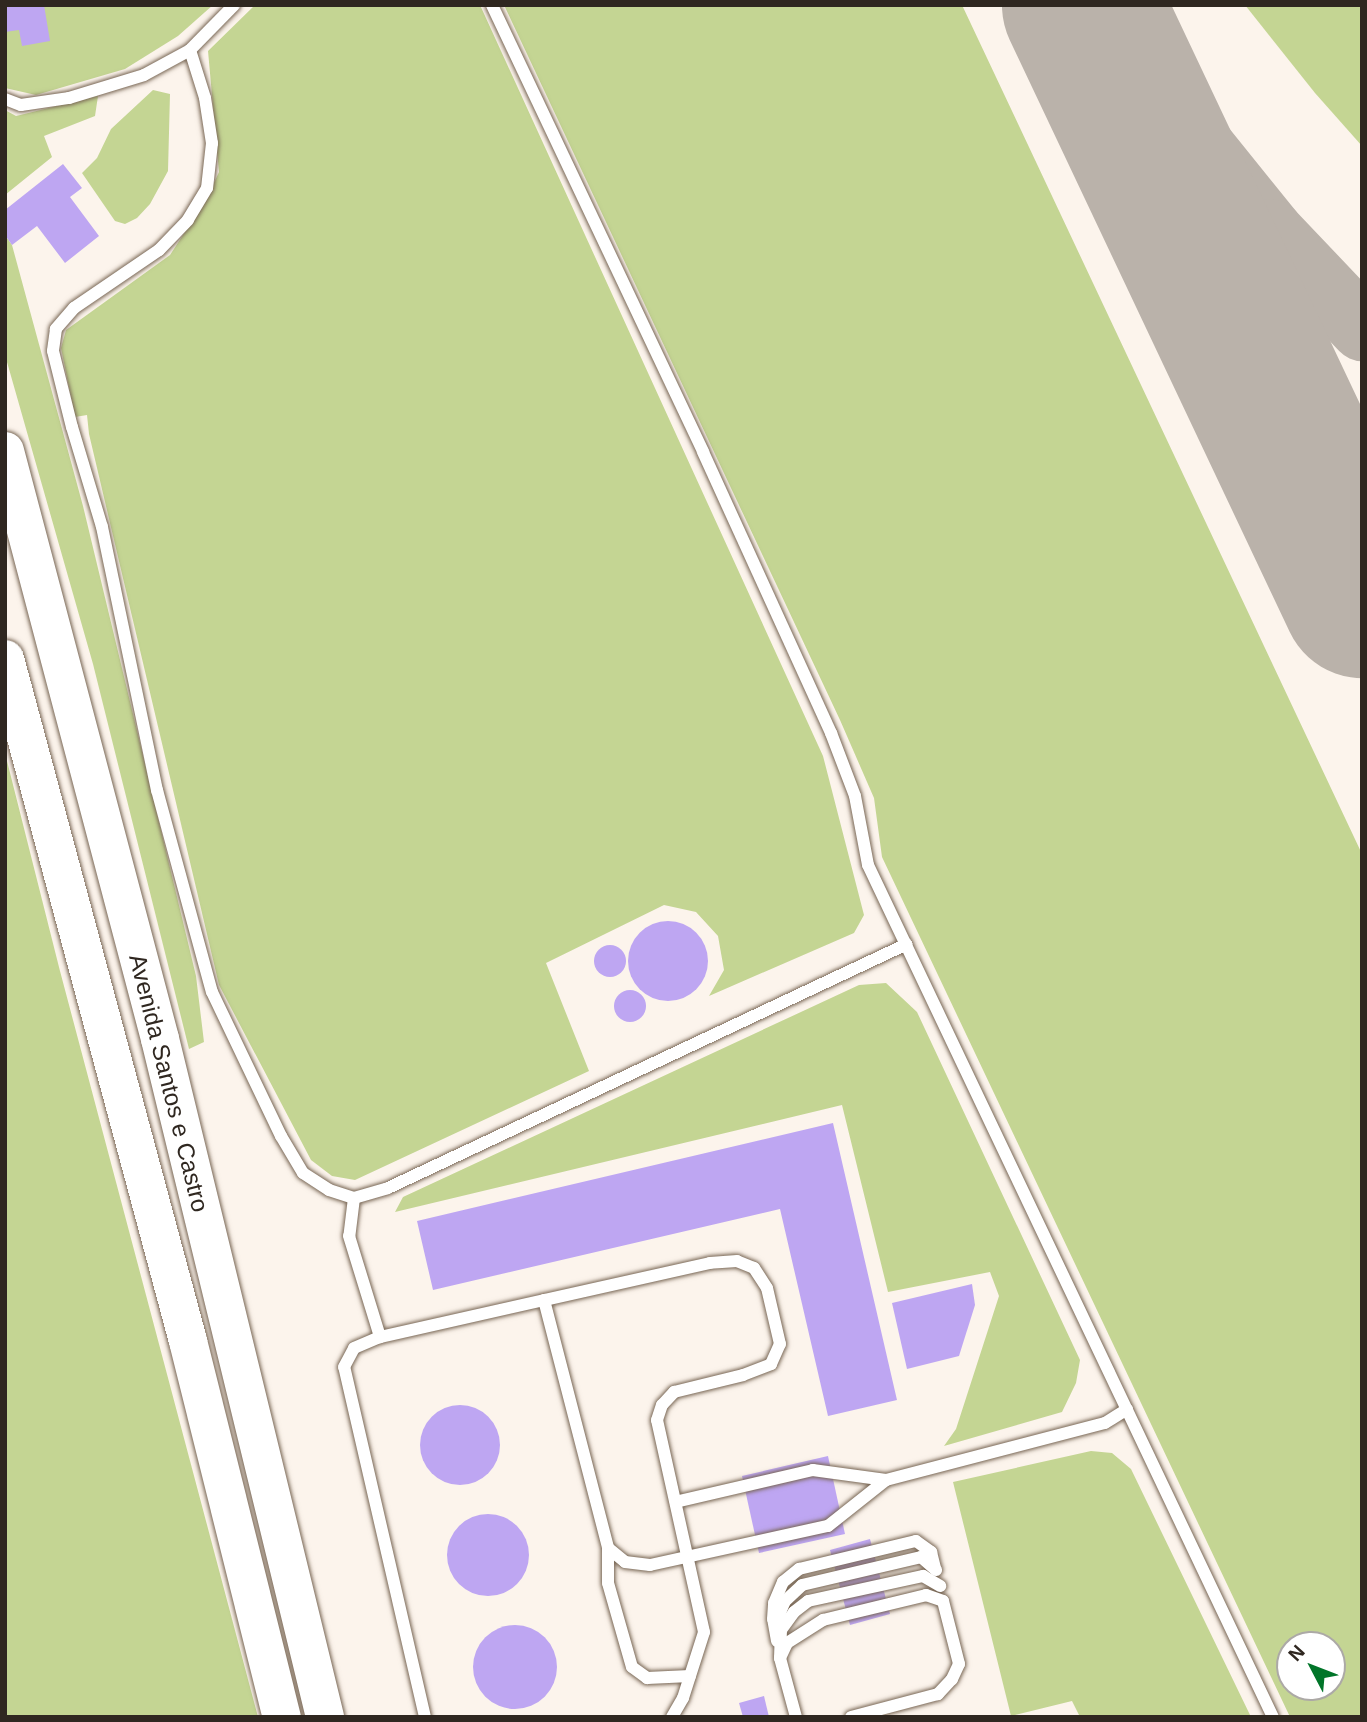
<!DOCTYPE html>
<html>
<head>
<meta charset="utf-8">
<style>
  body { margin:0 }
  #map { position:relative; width:1367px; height:1722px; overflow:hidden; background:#fcf4ec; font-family:Arial,sans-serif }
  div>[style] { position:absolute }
  .green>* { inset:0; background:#c4d593 }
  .taxiway>* { height:65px; margin:-32.5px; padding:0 32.5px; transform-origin:32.5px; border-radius:32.5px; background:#bab2aa }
  .runway>* { height:161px; margin:-80.5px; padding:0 80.5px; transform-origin:80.5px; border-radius:80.5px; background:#bab2aa }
  .building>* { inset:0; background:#bea6f2 }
  .round { border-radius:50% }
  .roads { filter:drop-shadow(0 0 2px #786654) drop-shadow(0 0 2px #786654) }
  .service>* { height:12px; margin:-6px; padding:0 6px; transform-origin:6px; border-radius:6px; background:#fff }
  .primary>* { height:38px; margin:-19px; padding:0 19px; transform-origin:19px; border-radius:19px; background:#fff }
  span { translate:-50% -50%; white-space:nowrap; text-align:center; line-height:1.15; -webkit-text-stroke:6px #fff; paint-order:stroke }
  .street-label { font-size:24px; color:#2f2720 }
  .frame { position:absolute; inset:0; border:7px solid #2f2720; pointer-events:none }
  .north { position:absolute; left:1276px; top:1631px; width:70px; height:70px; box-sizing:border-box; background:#fff; border:2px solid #aca9a6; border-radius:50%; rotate:312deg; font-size:19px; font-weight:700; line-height:28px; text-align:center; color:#2f2720 }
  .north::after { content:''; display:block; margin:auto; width:24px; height:32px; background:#017529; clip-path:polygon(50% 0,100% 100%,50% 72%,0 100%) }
</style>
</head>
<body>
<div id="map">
  <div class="green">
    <i style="clip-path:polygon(5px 5px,213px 5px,178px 36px,125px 69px,36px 95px,5px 88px)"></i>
    <i style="clip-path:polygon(255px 5px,480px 5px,823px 756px,864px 915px,854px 933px,709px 996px,724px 970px,718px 936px,696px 912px,664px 905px,546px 963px,589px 1071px,355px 1180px,332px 1176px,311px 1160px,219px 985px,89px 434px,87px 415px,75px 417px,61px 348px,66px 330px,170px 255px,206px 200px,219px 172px,208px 51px)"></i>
    <i style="clip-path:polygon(evenodd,504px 5px,962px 5px,1362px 854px,1362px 1717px,1290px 1717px,882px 857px,874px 798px,840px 720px,504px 5px,1290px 1645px,1332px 1645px,1332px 1687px,1290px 1687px,1290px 1645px)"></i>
    <i style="clip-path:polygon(1245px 5px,1362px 5px,1362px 146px,1315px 93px)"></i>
    <i style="clip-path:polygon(153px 90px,170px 94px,168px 171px,150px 204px,137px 218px,125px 224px,115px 221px,82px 173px,97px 158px,111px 129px)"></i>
    <i style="clip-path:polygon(98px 96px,95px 116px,44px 136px,52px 157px,5px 195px,5px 110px,16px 116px)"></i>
    <i style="clip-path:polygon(5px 235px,12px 245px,83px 506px,196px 976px,204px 1042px,189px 1049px,93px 664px,5px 355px)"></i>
    <i style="clip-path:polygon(5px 753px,60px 971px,258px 1717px,5px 1717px)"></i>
    <i style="clip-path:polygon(886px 983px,917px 1012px,1080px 1360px,1076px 1383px,1062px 1412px,944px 1446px,956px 1429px,999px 1296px,990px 1272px,888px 1292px,842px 1105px,395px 1212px,403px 1197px,859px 985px)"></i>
    <i style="clip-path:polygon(1091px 1451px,1112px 1453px,1131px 1469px,1251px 1717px,1080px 1717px,1072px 1701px,1011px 1716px,953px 1482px)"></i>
  </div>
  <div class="taxiway">
    <i style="left:1104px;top:5px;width:142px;rotate:56.2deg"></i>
    <i style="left:1183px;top:123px;width:139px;rotate:51.1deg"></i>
    <i style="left:1270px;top:231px;width:134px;rotate:46.5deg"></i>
  </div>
  <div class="runway">
    <i style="left:1082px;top:5px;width:655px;rotate:64.69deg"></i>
  </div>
  <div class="building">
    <i style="clip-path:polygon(5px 5px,44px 5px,50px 41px,22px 46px,19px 30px,5px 32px)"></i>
    <i style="clip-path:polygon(63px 164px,82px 188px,70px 197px,99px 236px,65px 263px,37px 226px,12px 245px,5px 235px,5px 210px)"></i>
    <i class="round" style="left:628px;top:921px;width:80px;height:80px"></i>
    <i class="round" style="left:594px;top:945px;width:32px;height:32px"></i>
    <i class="round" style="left:614px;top:990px;width:32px;height:32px"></i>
    <i style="clip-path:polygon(833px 1123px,897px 1400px,828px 1416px,780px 1209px,433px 1290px,417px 1221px)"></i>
    <i style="clip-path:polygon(972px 1284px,975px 1305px,959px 1356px,907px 1369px,892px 1303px)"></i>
    <i class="round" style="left:420px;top:1405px;width:80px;height:80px"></i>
    <i style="clip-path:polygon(828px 1456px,845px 1534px,759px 1553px,742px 1476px)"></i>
    <i class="round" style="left:447px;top:1514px;width:82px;height:82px"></i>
    <i style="clip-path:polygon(870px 1539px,890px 1614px,850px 1625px,830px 1550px)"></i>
    <i class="round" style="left:473px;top:1625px;width:84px;height:84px"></i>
    <i style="clip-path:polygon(764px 1696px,769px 1717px,743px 1717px,739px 1703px)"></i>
  </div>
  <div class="roads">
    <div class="service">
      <i style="left:492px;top:5px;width:494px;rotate:64.7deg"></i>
      <i style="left:703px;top:452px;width:309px;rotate:65.5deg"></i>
      <i style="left:831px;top:733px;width:67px;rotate:69.1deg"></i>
      <i style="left:855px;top:796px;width:70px;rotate:79.3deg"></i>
      <i style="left:868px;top:865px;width:943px;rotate:64.58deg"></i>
      <i style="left:190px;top:50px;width:50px;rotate:72.6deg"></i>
      <i style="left:205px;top:98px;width:46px;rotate:81.2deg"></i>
      <i style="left:212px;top:143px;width:45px;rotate:96.3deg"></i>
      <i style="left:207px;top:188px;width:37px;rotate:121deg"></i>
      <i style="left:188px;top:220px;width:42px;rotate:134deg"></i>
      <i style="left:159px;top:250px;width:103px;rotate:145.7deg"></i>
      <i style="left:74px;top:308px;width:28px;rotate:131deg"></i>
      <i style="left:56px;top:329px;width:22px;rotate:98deg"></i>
      <i style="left:53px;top:351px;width:78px;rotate:76deg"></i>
      <i style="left:72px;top:427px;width:104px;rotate:73.3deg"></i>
      <i style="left:102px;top:527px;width:269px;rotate:78.2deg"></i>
      <i style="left:157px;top:790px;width:209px;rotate:74.8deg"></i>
      <i style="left:212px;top:992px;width:160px;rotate:64.4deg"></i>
      <i style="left:281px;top:1136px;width:43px;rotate:59.3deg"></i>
      <i style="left:303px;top:1173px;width:31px;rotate:33deg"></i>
      <i style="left:329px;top:1190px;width:26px;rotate:18deg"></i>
      <i style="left:354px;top:1198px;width:38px;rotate:97deg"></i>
      <i style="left:349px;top:1236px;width:106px;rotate:72.9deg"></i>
      <i style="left:5px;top:99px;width:17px;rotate:21deg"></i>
      <i style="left:21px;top:105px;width:49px;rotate:-8.3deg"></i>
      <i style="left:69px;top:98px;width:78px;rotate:-17deg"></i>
      <i style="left:144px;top:75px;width:52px;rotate:-28.5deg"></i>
      <i style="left:190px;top:50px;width:63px;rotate:-45.6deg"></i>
      <i style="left:354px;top:1198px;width:35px;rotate:-16deg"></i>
      <i style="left:388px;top:1188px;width:573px;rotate:-25.18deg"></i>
      <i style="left:886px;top:1480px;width:226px;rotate:-14.6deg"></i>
      <i style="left:1105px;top:1423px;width:26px;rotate:-32deg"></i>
      <i style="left:608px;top:1548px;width:22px;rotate:39deg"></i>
      <i style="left:625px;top:1562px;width:25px;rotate:7deg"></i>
      <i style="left:650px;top:1565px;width:182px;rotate:-12.4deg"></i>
      <i style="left:828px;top:1526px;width:74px;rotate:-38.4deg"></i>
      <i style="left:886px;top:1480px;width:74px;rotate:-172.2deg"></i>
      <i style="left:813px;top:1470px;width:141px;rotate:166.9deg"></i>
      <i style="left:776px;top:1622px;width:23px;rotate:-67deg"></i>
      <i style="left:785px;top:1601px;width:23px;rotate:-43deg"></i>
      <i style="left:802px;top:1585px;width:122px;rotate:-13.2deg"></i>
      <i style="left:921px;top:1557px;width:20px;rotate:41deg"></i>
      <i style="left:777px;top:1641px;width:22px;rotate:-100deg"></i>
      <i style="left:773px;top:1619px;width:16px;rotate:-86deg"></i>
      <i style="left:774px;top:1603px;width:23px;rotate:-67deg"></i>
      <i style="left:783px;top:1582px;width:21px;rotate:-39deg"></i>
      <i style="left:799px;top:1569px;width:120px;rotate:-13.5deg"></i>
      <i style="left:916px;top:1541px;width:19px;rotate:36deg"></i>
      <i style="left:931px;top:1552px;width:16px;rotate:76deg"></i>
      <i style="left:780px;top:1658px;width:17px;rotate:-65deg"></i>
      <i style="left:787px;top:1643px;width:43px;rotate:-32.6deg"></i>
      <i style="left:823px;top:1620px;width:106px;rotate:-13.6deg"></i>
      <i style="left:926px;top:1595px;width:18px;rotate:19deg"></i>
      <i style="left:943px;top:1601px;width:65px;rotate:75.7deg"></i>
      <i style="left:959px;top:1664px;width:17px;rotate:115deg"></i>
      <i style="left:952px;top:1679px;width:21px;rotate:133deg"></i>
      <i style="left:938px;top:1694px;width:90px;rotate:165.2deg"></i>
      <i style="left:425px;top:1717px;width:359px;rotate:-103deg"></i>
      <i style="left:344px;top:1367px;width:21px;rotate:-62deg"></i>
      <i style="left:354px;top:1348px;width:28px;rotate:-23deg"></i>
      <i style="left:380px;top:1337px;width:168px;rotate:-12.7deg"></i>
      <i style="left:672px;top:1717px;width:22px;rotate:-60deg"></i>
      <i style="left:683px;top:1698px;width:69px;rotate:-72.3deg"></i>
      <i style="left:704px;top:1632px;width:217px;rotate:-102.5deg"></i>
      <i style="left:657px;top:1420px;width:16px;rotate:-72deg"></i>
      <i style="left:662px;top:1405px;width:18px;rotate:-47deg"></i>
      <i style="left:674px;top:1392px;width:71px;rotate:-13.8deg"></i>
      <i style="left:743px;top:1375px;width:30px;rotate:-21deg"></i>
      <i style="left:771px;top:1364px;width:22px;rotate:-66deg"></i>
      <i style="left:780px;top:1344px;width:57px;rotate:-103.1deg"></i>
      <i style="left:767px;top:1288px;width:24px;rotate:-123deg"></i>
      <i style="left:754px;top:1268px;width:18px;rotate:-158deg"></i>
      <i style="left:737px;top:1261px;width:27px;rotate:176deg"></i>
      <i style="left:710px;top:1263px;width:170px;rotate:167.4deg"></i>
      <i style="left:544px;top:1300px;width:256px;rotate:75.5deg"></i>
      <i style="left:608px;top:1548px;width:35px;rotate:90deg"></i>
      <i style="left:608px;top:1583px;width:87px;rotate:74.1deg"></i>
      <i style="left:632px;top:1667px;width:19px;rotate:36deg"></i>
      <i style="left:647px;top:1678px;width:43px;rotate:-2.7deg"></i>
      <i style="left:796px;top:1717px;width:61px;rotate:-105.2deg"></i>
      <i style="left:780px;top:1658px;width:28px;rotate:-88deg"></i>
      <i style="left:781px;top:1630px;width:22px;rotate:-54deg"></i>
      <i style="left:794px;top:1612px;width:18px;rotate:-38deg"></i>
      <i style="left:808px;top:1601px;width:118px;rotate:-12.3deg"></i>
      <i style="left:923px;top:1576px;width:20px;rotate:30deg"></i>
    </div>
    <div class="primary">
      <i style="left:5px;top:451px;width:608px;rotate:75.23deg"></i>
      <i style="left:160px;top:1039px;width:698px;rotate:76.32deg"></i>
      <i style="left:5px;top:659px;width:706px;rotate:74.98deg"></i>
      <i style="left:188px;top:1341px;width:388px;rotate:76deg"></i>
    </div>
  </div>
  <div class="street-label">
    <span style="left:169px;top:1083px;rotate:76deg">Avenida Santos e Castro</span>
  </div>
  <div class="frame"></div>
  <div class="north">N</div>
</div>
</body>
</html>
